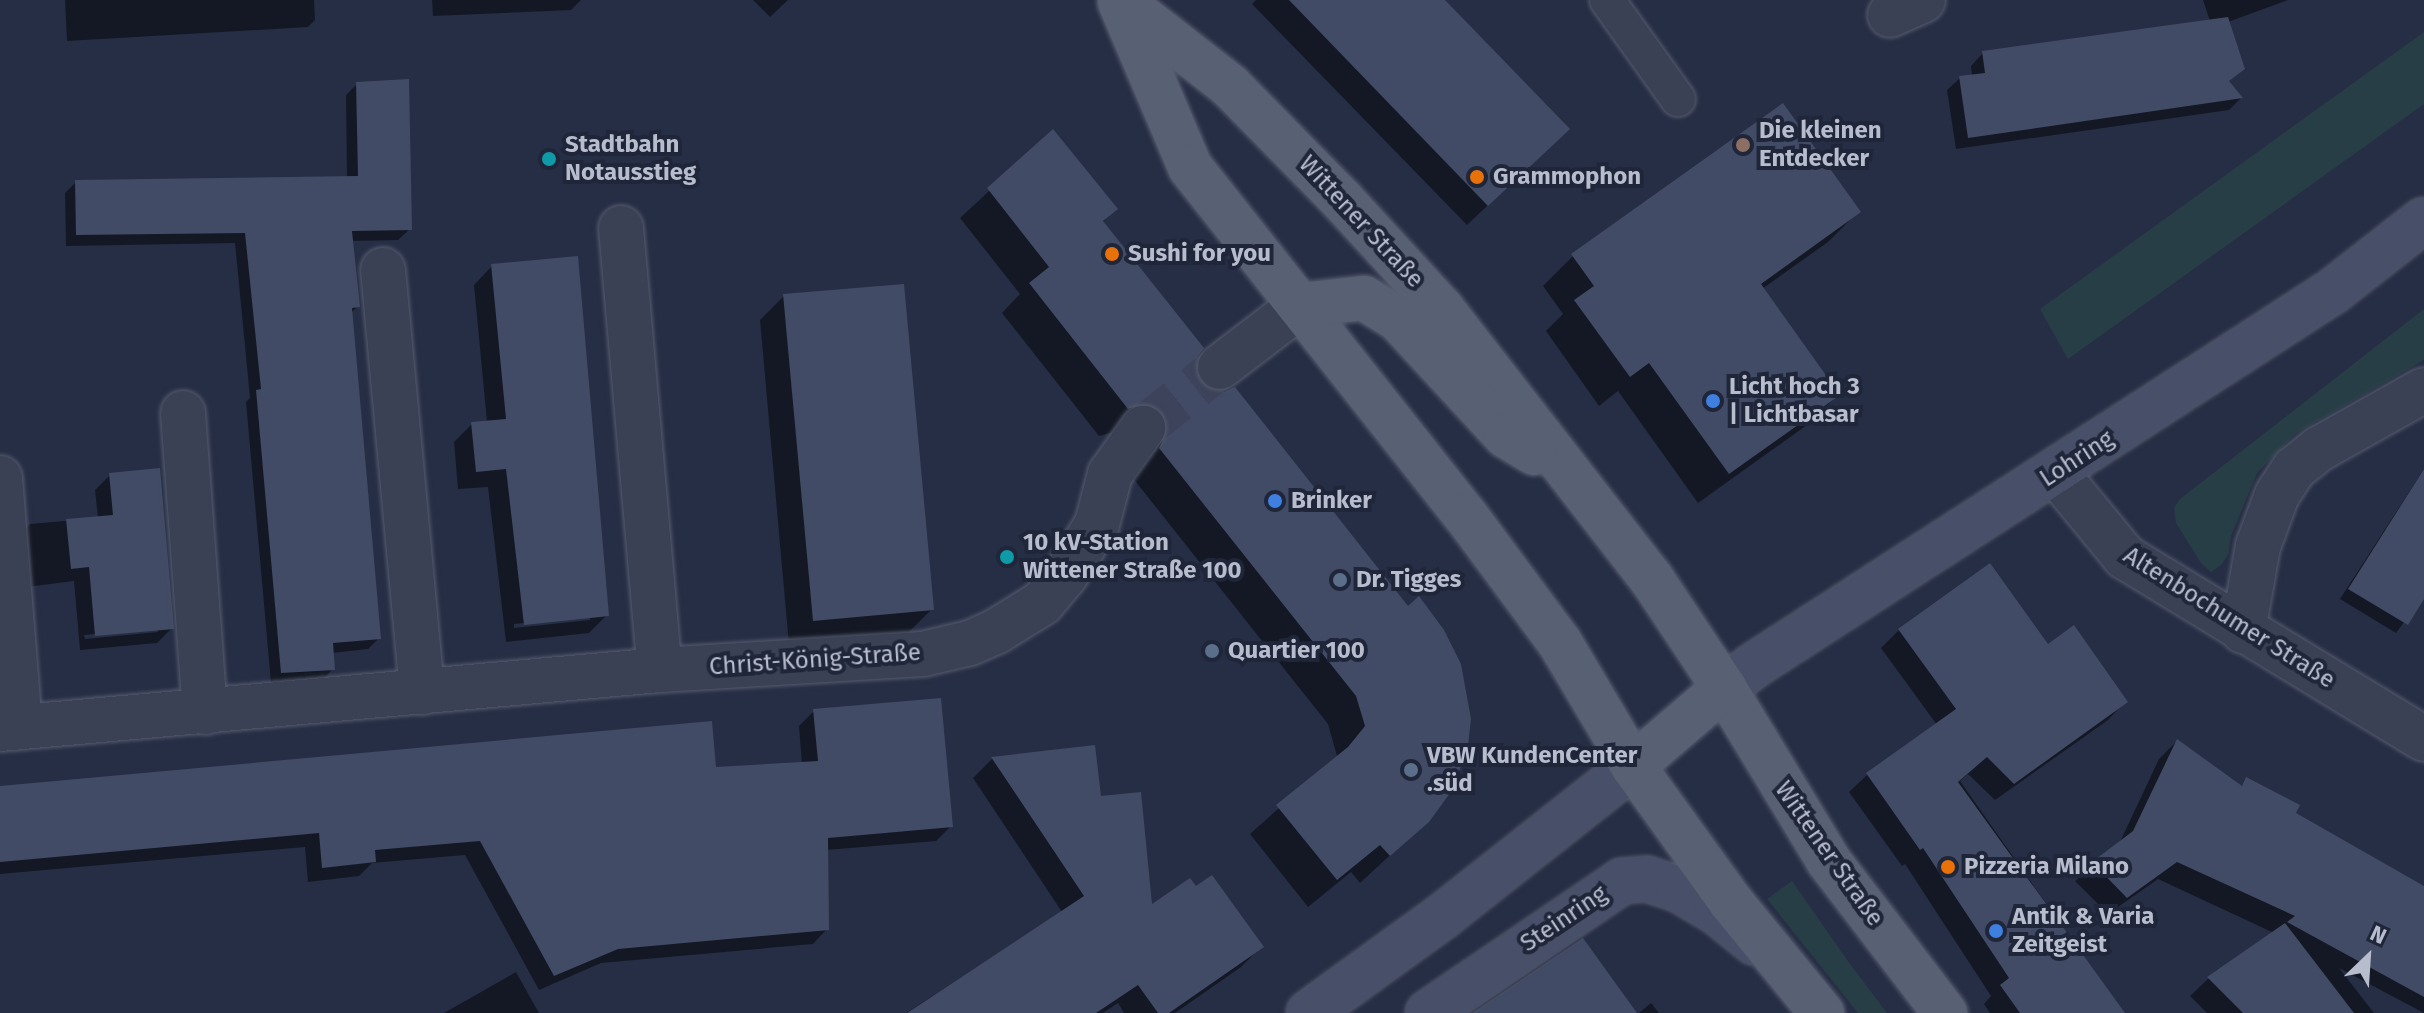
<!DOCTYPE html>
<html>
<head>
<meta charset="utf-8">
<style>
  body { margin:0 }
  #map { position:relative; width:2424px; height:1013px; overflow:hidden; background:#262e45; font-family:"Fira Sans",sans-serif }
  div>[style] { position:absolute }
  .green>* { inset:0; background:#283e46 }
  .shadow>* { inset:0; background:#0007 }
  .building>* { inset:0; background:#424b65 }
  .street-tunnel>* { height:44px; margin-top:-22px; transform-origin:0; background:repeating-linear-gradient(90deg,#3c435a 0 44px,transparent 0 66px) }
  .roads { filter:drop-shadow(0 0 2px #565c6f) drop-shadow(0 0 2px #565c6f) }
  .lane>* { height:34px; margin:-17px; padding:0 17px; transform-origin:17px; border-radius:17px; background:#3a4154 }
  .street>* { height:44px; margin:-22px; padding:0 22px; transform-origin:22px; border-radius:22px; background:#3a4154 }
  .secondary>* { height:44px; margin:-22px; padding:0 22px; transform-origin:22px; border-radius:22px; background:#484f68 }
  .primary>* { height:44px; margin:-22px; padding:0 22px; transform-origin:22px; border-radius:22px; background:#586074 }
  .dots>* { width:22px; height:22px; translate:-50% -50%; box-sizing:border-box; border:4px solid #1f263a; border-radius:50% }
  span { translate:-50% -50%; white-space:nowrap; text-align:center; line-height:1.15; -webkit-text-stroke:8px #1f263a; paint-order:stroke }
  .poi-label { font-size:24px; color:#b8bdce; font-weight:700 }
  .left { translate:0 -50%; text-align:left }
  .street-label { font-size:24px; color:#b8bdce }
  .north { position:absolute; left:2328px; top:917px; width:80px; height:80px; -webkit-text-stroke:6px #1f263a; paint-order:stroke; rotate:25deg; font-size:22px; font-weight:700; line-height:32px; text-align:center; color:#b8bdce }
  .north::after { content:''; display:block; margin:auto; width:28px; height:36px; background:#b8bdce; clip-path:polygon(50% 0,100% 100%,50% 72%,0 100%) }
</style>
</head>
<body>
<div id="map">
  <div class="green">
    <i style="clip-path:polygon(2424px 32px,2424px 104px,2068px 359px,2040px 309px)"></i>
    <i style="clip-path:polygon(2424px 309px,2424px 360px,2295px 434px,2257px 473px,2231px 536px,2228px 555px,2221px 565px,2211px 572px,2201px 563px,2176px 523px,2174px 508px,2180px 499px)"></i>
    <i style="clip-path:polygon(1792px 881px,1850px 964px,1887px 1013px,1858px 1013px,1767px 899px)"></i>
  </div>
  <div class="shadow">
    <i style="clip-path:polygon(65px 0,314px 0,315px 20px,308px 27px,67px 41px)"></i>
    <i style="clip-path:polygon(432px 0,581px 0,571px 10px,433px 16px)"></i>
    <i style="clip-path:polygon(753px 0,788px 0,770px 17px)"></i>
    <i style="clip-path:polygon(1256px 0,1443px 0,1547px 149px,1467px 225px,1252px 4px)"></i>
    <i style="clip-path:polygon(2203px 0,2288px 0,2228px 22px,2242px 68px,2228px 82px,2241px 98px,2229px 110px,1956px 149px,1947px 90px,1960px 78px,1972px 76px,1971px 66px,1983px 53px,2210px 21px)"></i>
    <i style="clip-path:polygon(357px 84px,410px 229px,398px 240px,352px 241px,358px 306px,350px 314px,379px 638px,368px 649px,332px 653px,333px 669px,322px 680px,271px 683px,246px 402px,250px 398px,235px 243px,66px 246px,65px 193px,76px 182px,347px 178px,346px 95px)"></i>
    <i style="clip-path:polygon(1053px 132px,1115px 209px,1102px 223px,1195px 356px,1193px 370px,1427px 821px,1360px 883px,1351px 872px,1308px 907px,1250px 834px,1337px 756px,1328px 724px,1132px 477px,1117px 431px,1099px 436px,1002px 313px,1020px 294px,960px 218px)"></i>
    <i style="clip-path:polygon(1858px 212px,1828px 242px,1762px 289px,1838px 395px,1807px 425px,1698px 503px,1618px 391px,1599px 406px,1546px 331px,1563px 314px,1543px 286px,1573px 256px)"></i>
    <i style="clip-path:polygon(evenodd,492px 266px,607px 615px,589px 633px,506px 642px,488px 487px,458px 489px,454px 442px,472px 424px,487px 422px,474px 285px,492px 266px,590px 616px,590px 620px,514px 628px,514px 624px,590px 616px)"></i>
    <i style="clip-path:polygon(784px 296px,932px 609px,907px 634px,789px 645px,760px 320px)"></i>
    <i style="clip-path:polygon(2424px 469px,2424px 595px,2396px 633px,2340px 599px)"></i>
    <i style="clip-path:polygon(evenodd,110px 475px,172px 628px,157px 643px,80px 650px,74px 581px,19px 588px,15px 539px,30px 524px,98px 518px,95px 490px,110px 475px,158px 628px,158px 632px,85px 639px,84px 635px,158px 628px)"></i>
    <i style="clip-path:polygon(1899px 630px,2047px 646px,2125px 702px,2108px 720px,1995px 800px,1968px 774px,1960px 781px,2123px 1013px,1990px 1013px,1984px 1004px,1991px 996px,1905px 864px,1902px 866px,1849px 792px,1867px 775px,1937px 725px,1881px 648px)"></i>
    <i style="clip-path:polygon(814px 711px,951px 826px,936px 841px,826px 850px,827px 929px,813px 944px,601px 963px,539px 990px,465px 855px,372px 863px,359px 876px,308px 882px,305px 847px,0 874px,0 788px,714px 770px,802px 764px,799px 726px)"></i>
    <i style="clip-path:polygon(2177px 741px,2240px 787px,2247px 780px,2293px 814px,2424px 889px,2424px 1013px,2339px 968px,2374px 1013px,2207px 1013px,2190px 996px,2208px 979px,2274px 933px,2158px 879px,2108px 914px,2075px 881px,2119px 844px,2159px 759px)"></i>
    <i style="clip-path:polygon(992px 759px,1099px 798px,1151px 908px,1262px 946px,1241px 967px,1175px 1013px,1124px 1013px,1118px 1003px,1103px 1013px,906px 1013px,1062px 912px,973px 778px)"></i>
    <i style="clip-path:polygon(516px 972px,539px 1013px,444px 1013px)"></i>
    <i style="clip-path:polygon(1651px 1003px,1659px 1013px,1639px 1013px)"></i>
  </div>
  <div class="building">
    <i style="clip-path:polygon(1289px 0,1445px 0,1570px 129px,1488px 206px)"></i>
    <i style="clip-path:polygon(2228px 17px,2245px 69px,2229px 81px,2243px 98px,1968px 138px,1959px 76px,1985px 73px,1982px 51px)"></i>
    <i style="clip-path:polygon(409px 79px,412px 230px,352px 231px,360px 307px,352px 308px,381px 639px,333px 643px,335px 670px,281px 673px,256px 390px,261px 389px,245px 233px,76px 235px,75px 180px,358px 176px,356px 82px)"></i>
    <i style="clip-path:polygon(1783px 103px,1861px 212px,1761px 284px,1840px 395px,1729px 474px,1649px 363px,1630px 377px,1574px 300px,1594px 286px,1571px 254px)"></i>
    <i style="clip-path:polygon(1053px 129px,1118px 209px,1103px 221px,1204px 348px,1197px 357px,1195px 369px,1200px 382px,1211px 390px,1224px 392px,1235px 387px,1408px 606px,1419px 596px,1444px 630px,1461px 664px,1471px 719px,1468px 746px,1453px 789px,1429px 822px,1390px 856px,1380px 845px,1337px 880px,1276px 805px,1348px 747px,1365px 726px,1356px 696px,1159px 448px,1168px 431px,1165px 417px,1158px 408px,1146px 403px,1128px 409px,1029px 283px,1049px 267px,987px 188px)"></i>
    <i style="clip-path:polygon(578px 256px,609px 616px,524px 625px,506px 469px,476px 472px,471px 422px,506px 419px,491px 264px)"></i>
    <i style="clip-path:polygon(904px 284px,934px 610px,813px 621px,783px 294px)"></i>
    <i style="clip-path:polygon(160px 468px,174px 629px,95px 636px,89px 567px,71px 569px,66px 519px,113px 515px,109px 473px)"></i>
    <i style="clip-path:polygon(2424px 469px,2424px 599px,2408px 625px,2348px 589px)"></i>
    <i style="clip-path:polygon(1990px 563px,2048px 644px,2074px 625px,2128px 702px,2014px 784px,1987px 757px,1958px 782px,2125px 1013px,2020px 1013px,2000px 985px,2009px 978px,1923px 848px,1920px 850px,1866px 773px,1956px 709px,1898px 629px)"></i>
    <i style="clip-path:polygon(941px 698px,953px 827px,828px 838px,829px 930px,618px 949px,554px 976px,480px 841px,375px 850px,376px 862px,322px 868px,319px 833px,0 862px,0 786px,712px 721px,716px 767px,818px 761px,813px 709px)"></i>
    <i style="clip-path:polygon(2177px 739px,2242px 786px,2246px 777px,2300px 805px,2296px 813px,2424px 886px,2424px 997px,2287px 922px,2295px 916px,2177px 862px,2127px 898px,2092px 862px,2133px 831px)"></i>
    <i style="clip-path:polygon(1095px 745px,1101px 796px,1141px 792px,1152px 904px,1190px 878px,1196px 886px,1212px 875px,1264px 947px,1169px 1013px,1158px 1013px,1138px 985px,1096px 1013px,907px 1013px,1084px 896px,991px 757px)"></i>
    <i style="clip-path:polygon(2285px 923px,2354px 1013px,2243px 1013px,2207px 977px)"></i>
    <i style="clip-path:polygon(1583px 938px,1637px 1013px,1472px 1013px)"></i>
  </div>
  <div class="street-tunnel">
    <i style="left:1143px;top:428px;width:98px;rotate:-38.4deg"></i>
  </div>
  <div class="roads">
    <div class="lane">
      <i style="left:1607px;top:0;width:122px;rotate:54.4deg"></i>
    </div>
    <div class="street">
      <i style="left:1890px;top:15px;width:36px;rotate:-24deg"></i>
      <i style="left:621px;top:228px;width:444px;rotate:85deg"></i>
      <i style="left:383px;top:270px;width:424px;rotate:84.7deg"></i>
      <i style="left:1220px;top:367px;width:102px;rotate:-37.4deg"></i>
      <i style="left:183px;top:413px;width:300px;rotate:85.8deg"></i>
      <i style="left:2056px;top:473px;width:109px;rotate:50.6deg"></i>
      <i style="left:2125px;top:557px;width:350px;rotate:31.3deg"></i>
      <i style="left:0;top:478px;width:250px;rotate:85.4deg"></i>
      <i style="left:2243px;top:631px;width:86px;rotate:-80deg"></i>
      <i style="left:2258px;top:546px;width:54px;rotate:-69.6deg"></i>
      <i style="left:2277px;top:495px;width:31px;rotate:-57deg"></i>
      <i style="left:2294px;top:469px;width:32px;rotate:-39deg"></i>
      <i style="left:2319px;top:449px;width:120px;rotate:-29.3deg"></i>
      <i style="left:0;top:729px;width:663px;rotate:-5.11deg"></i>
      <i style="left:660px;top:670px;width:263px;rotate:-3.5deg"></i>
      <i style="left:923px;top:654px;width:48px;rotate:-13.2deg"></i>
      <i style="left:970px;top:643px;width:30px;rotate:-24deg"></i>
      <i style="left:997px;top:631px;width:53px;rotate:-31.9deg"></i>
      <i style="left:1042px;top:603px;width:35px;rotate:-50deg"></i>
      <i style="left:1065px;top:576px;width:61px;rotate:-58.4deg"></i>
      <i style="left:1097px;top:524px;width:52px;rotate:-75.4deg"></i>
      <i style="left:1110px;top:474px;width:57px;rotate:-54.3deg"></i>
    </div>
    <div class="secondary">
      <i style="left:1724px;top:688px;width:36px;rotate:-37deg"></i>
      <i style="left:1753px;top:666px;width:691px;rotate:-32.88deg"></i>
      <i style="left:2333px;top:291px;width:115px;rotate:-38deg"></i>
      <i style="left:1309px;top:1013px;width:165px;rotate:-35.9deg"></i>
      <i style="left:1443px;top:916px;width:242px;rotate:-38.3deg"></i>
      <i style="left:1428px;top:1013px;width:235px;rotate:-34.2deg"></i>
      <i style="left:1622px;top:881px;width:25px;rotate:-5deg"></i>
      <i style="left:1647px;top:879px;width:33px;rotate:18deg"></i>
      <i style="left:1678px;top:889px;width:45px;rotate:30.5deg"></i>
      <i style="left:1717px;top:912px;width:48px;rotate:39deg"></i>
    </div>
    <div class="primary">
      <i style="left:1120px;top:0;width:140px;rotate:38deg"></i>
      <i style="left:1230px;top:86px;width:160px;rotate:45.5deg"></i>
      <i style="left:1342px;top:200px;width:148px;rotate:47.5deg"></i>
      <i style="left:1442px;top:309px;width:341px;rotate:52.2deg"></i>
      <i style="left:1651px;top:578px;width:132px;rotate:56.4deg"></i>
      <i style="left:1724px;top:688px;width:201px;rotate:58.8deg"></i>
      <i style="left:1828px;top:860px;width:193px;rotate:52.6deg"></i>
      <i style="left:1120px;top:2px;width:179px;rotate:67deg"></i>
      <i style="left:1190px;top:167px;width:445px;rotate:51.7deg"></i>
      <i style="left:1466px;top:516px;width:158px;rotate:53.5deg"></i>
      <i style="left:1560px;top:643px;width:143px;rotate:59.3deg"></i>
      <i style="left:1633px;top:766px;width:168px;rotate:54.2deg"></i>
      <i style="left:1731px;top:902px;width:144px;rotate:50.7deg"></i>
      <i style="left:1301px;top:305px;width:63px;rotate:-6.3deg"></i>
      <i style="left:1364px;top:298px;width:40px;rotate:32deg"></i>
      <i style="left:1398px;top:319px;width:159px;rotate:47.3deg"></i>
      <i style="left:1506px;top:436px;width:33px;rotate:31deg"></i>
      <i style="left:1633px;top:766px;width:120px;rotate:-40.6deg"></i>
    </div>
  </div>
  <div class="dots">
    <i style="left:1743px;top:145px;background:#8d6e63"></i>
    <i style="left:549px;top:159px;background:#0f9aa8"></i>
    <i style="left:1477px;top:177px;background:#e8710a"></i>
    <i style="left:1112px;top:254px;background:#e8710a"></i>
    <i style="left:1713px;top:401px;background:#3f7fe0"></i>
    <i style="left:1275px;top:501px;background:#3f7fe0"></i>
    <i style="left:1007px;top:557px;background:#0f9aa8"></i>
    <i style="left:1340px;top:580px;background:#5c6f8a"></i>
    <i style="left:1212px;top:651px;background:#5c6f8a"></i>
    <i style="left:1411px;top:770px;background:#5c6f8a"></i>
    <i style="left:1948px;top:867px;background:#e8710a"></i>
    <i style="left:1996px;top:931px;background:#3f7fe0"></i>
  </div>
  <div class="poi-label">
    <span class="left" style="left:1759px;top:145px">Die kleinen<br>Entdecker</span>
    <span class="left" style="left:565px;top:159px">Stadtbahn<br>Notausstieg</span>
    <span class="left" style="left:1493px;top:177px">Grammophon</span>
    <span class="left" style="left:1128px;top:254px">Sushi for you</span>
    <span class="left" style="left:1729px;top:401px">Licht hoch 3<br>| Lichtbasar</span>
    <span class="left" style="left:1291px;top:501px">Brinker</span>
    <span class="left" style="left:1023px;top:557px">10 kV-Station<br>Wittener Straße 100</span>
    <span class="left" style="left:1356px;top:580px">Dr. Tigges</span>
    <span class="left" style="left:1228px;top:651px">Quartier 100</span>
    <span class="left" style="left:1427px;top:770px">VBW KundenCenter<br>.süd</span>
    <span class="left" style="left:1964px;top:867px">Pizzeria Milano</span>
    <span class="left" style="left:2012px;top:931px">Antik &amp; Varia<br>Zeitgeist</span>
  </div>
  <div class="street-label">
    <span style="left:1361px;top:222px;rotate:47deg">Wittener Straße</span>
    <span style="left:2077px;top:459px;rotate:-33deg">Lohring</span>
    <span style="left:2229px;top:618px;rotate:32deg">Altenbochumer Straße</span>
    <span style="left:815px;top:660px;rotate:-4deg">Christ-König-Straße</span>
    <span style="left:1829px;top:854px;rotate:55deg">Wittener Straße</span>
    <span style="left:1564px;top:919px;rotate:-34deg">Steinring</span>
  </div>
  <div class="north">N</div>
</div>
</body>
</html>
